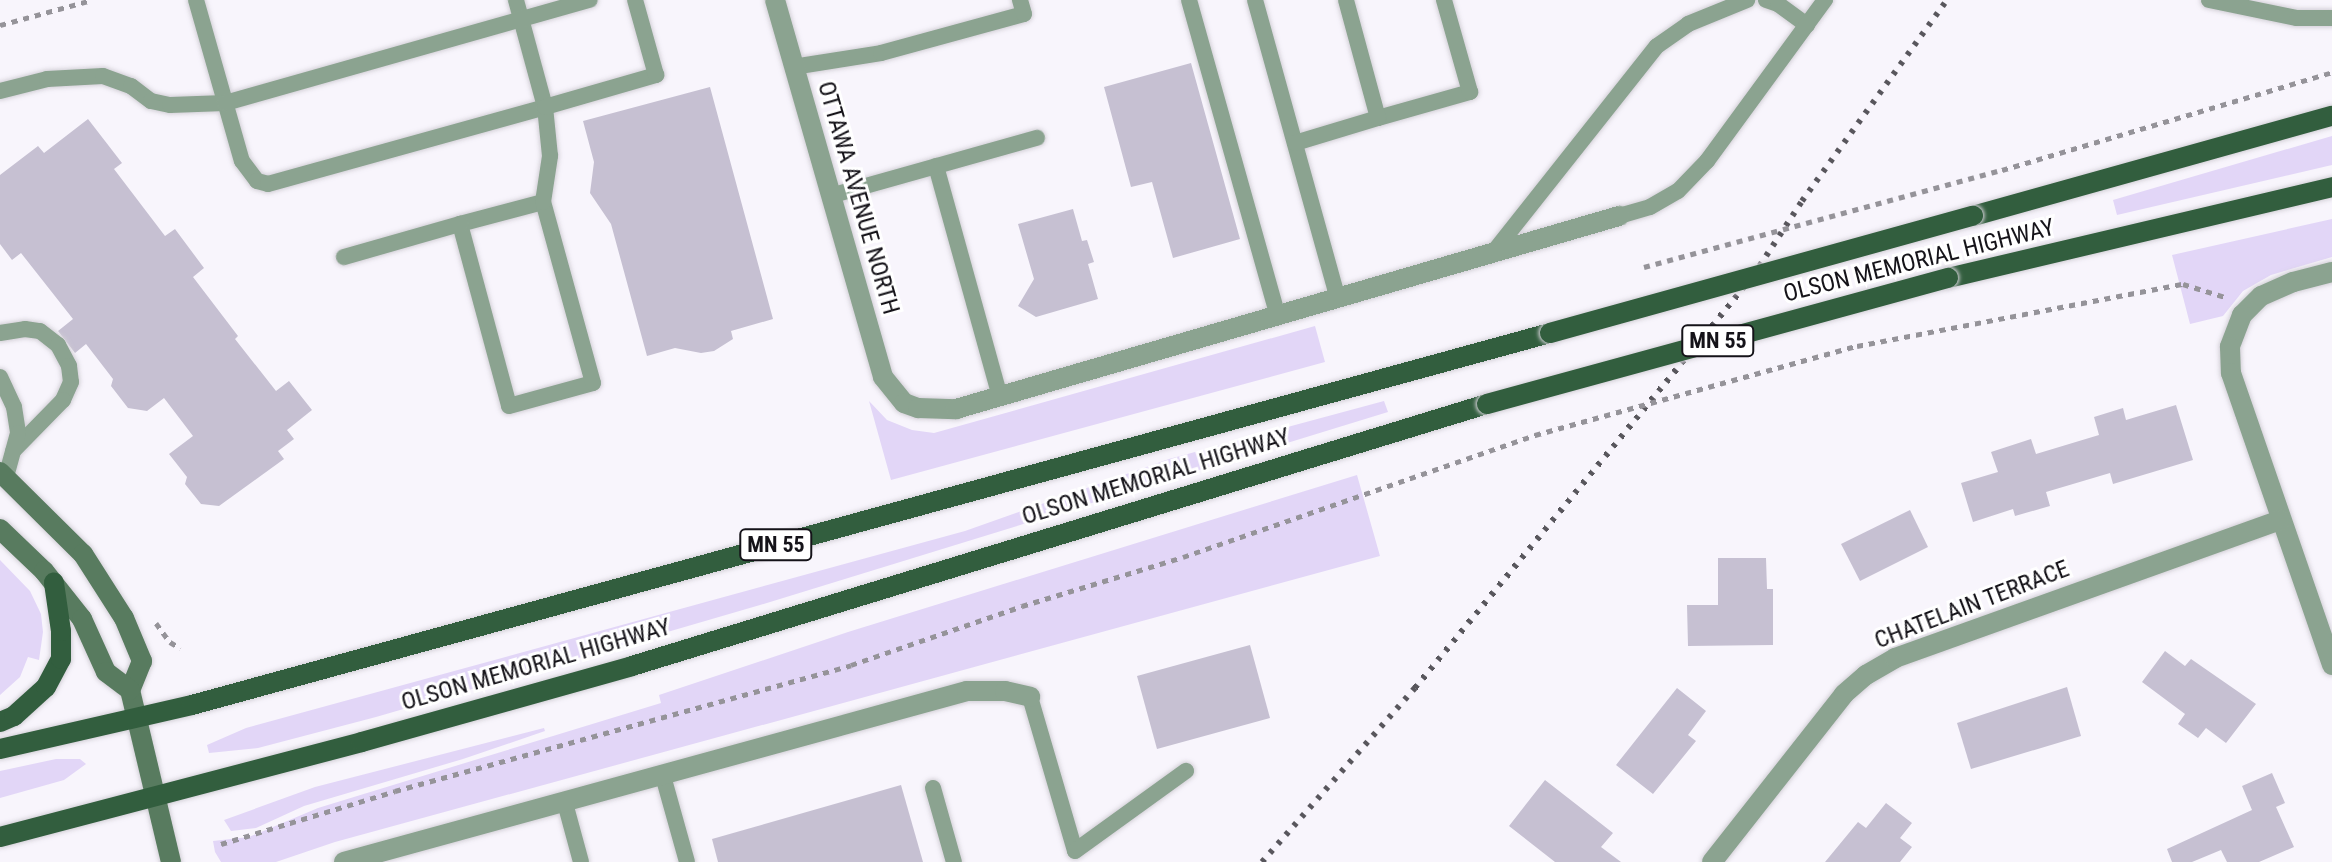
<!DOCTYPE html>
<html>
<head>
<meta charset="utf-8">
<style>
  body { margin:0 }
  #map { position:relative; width:2332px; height:862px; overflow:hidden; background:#f8f5fc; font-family:"Roboto Condensed",sans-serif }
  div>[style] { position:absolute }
  .green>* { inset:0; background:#e2d6f7 }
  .building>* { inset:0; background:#c6c0d2 }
  .path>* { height:5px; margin-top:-2.5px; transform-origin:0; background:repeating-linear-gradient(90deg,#959399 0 6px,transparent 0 12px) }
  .roads { filter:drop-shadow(0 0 2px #d4d1d8) drop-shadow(0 0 2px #d4d1d8) }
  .lane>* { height:16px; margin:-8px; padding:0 8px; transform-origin:8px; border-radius:8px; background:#8ba390 }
  .street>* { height:20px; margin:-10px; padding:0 10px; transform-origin:10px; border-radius:10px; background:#8ba390 }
  .secondary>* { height:20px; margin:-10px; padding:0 10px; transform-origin:10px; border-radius:10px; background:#587b5f }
  .primary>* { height:20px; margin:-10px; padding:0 10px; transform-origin:10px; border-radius:10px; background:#325e3e }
  .rail>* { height:6px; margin-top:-3px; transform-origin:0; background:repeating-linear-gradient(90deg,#58565c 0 4px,transparent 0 12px) }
  .path-bridge>* { height:5px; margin-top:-2.5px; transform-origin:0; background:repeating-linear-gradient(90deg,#959399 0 6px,transparent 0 12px) }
  .bridges { filter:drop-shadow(0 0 2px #d4d1d8) drop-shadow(0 0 2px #d4d1d8) }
  .primary-bridge>* { height:20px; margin:-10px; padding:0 10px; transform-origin:10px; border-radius:10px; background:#325e3e }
  span { translate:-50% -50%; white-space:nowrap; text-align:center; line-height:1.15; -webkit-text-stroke:6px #fff; paint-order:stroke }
  .shield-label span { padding:2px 6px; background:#fff; border:2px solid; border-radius:6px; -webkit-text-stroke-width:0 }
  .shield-label { font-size:22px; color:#151319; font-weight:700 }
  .street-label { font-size:24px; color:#151319 }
</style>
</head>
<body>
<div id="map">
  <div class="green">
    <i style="clip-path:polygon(2332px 136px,2332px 165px,2117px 215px,2113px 200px)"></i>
    <i style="clip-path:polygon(2332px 219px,2332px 257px,2271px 275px,2243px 291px,2223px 316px,2190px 324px,2172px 255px)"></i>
    <i style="clip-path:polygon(1315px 326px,1325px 362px,891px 480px,869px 401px,887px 420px,912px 430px,934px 433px)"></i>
    <i style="clip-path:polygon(1384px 401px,1388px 412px,760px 605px,376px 717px,258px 748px,209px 753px,207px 745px,246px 728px,965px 531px,1169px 459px)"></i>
    <i style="clip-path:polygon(1357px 475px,1380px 556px,335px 842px,276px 862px,221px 862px,215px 852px,213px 841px,249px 837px,318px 808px,661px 703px,659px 695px,848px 632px)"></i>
    <i style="clip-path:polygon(0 560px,30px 591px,41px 614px,43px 632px,39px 660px,28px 657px,20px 677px,0 695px)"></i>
    <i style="clip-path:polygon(544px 728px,545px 731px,463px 759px,304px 806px,256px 828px,231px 831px,224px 820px,315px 787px)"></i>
    <i style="clip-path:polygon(56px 759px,80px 759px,86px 764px,64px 780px,0 798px,0 771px)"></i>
  </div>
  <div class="building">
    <i style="clip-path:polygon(1191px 63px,1240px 239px,1173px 258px,1152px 182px,1131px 187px,1104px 87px)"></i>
    <i style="clip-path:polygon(710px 87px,773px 319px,731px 331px,733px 339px,714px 351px,701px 353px,675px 348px,647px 356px,611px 224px,590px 193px,594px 162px,583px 121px)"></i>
    <i style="clip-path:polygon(88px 119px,122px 163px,114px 169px,165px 236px,175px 229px,204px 268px,193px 277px,238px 336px,235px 339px,276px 391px,289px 381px,312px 410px,287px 430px,294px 439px,278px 451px,284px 459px,219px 506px,201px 504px,185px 484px,187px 477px,169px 454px,193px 436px,164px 398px,147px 411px,128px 408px,111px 386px,113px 379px,86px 344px,75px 353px,58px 331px,73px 319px,21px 253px,12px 260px,0 244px,0 175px,38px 146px,44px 153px)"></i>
    <i style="clip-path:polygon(1073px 209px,1082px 241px,1087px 240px,1094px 262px,1088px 264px,1098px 299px,1036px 317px,1018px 306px,1034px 279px,1018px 224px)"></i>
    <i style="clip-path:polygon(2176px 405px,2193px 460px,2113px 484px,2110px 473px,2046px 492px,2050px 506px,2015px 516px,2013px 509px,1973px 522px,1961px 483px,1998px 472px,1991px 452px,2031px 439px,2036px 454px,2099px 435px,2094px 417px,2123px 408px,2126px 420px)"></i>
    <i style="clip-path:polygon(1910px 510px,1928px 547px,1860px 581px,1841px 544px)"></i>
    <i style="clip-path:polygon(1718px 558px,1766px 558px,1767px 589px,1773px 589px,1773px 645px,1688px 646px,1687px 605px,1718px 605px)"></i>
    <i style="clip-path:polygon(1250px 645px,1270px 718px,1157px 749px,1137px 676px)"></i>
    <i style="clip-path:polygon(2165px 651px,2185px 666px,2191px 659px,2256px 704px,2226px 743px,2206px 728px,2198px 738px,2178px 724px,2185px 714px,2142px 682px)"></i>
    <i style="clip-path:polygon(2067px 687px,2081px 736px,1971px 769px,1957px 723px)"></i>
    <i style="clip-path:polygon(1677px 688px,1706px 711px,1688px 735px,1696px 741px,1653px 794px,1616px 765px)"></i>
    <i style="clip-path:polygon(2272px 773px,2285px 803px,2276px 807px,2294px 847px,2259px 862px,2227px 862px,2221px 850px,2192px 862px,2172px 862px,2167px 849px,2252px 810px,2242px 786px)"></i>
    <i style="clip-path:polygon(1545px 780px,1613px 833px,1601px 847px,1621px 862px,1555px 862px,1509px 826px)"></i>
    <i style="clip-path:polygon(901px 785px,923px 862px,718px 862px,712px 839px)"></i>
    <i style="clip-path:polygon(1886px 803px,1912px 823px,1900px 838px,1912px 847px,1900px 862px,1825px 862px,1858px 822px,1866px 828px)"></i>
  </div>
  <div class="path">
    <i style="left:0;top:25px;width:95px;rotate:-15.2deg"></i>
    <i style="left:2002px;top:170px;width:344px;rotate:-16.5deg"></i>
    <i style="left:1857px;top:346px;width:332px;rotate:-10.8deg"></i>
    <i style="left:2183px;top:284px;width:47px;rotate:17.3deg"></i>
    <i style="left:156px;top:623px;width:24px;rotate:54deg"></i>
    <i style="left:170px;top:642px;width:12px;rotate:31deg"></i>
    <i style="left:221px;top:844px;width:182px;rotate:-16.9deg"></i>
    <i style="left:395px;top:791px;width:473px;rotate:-15.4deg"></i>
    <i style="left:851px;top:665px;width:181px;rotate:-19deg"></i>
    <i style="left:1022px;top:606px;width:168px;rotate:-16.9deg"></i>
    <i style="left:1183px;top:557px;width:373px;rotate:-19.1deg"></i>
  </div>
  <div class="roads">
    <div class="lane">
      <i style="left:196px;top:0;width:167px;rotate:74.1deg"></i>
      <i style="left:242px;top:161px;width:25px;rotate:53deg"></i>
      <i style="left:257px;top:181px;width:11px;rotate:15deg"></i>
      <i style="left:268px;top:184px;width:288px;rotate:-15.5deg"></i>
      <i style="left:545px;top:107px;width:111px;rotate:-105.2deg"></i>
      <i style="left:1189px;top:0;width:329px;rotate:74.3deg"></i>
      <i style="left:1255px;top:0;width:310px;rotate:74.5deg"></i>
      <i style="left:1766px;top:0;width:13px;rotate:18deg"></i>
      <i style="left:1778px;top:4px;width:36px;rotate:36deg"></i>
      <i style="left:2209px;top:0;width:90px;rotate:11.6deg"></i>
      <i style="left:2297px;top:18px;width:35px"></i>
      <i style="left:793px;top:67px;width:89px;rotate:-9deg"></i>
      <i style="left:881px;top:53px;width:148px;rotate:-15.3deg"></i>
      <i style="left:1024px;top:14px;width:15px;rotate:-106deg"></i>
      <i style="left:0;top:91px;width:49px;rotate:-14.3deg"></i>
      <i style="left:47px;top:79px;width:56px;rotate:-3.1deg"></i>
      <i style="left:103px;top:76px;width:30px;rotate:20deg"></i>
      <i style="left:131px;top:86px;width:25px;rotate:37deg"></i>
      <i style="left:151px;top:101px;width:19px;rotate:12deg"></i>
      <i style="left:170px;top:105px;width:55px;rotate:-2.1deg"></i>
      <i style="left:225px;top:103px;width:379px;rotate:-15.8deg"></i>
      <i style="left:1378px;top:118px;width:96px;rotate:-15.8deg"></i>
      <i style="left:1470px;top:92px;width:96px;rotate:-105.8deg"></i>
      <i style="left:1295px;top:143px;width:87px;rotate:-16.8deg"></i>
      <i style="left:1378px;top:118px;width:122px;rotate:-105.2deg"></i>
      <i style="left:936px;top:166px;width:239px;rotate:74.5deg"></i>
      <i style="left:830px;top:196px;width:215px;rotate:-15.7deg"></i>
      <i style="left:543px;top:202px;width:86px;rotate:165.2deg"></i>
      <i style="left:460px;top:224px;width:188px;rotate:74.9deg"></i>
      <i style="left:509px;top:406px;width:87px;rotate:-15.3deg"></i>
      <i style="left:593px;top:383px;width:188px;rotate:-105.4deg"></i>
      <i style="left:543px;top:202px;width:47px;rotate:-81.3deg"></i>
      <i style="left:550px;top:156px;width:49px;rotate:-95.8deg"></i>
      <i style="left:545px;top:107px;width:116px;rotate:-16.1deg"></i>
      <i style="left:656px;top:75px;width:78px;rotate:-105.6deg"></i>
      <i style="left:1619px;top:216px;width:32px;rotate:-16deg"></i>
      <i style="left:1650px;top:207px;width:32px;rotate:-30deg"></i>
      <i style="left:1678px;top:191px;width:42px;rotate:-46deg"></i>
      <i style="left:1707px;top:161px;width:200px;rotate:-53.8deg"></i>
      <i style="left:1492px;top:254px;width:265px;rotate:-51.6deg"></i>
      <i style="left:1657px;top:46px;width:38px;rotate:-35deg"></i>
      <i style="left:1688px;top:24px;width:64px;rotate:-22.1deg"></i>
      <i style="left:344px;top:257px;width:121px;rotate:-15.9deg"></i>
      <i style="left:0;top:333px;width:25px;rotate:-9deg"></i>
      <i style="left:25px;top:329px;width:15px;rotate:8deg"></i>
      <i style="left:40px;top:331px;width:23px;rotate:38deg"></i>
      <i style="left:58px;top:345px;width:24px;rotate:62deg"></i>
      <i style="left:69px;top:366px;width:16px;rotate:83deg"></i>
      <i style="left:71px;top:382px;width:20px;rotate:114deg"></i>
      <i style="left:63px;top:400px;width:71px;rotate:134.4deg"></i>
      <i style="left:0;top:377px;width:33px;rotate:65deg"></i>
      <i style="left:14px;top:407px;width:26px;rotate:81deg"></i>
      <i style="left:18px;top:433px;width:46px;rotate:105.3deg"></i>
      <i style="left:1030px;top:697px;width:160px;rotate:73.7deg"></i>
      <i style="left:1075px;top:851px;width:137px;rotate:-35.8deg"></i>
      <i style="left:663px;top:776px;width:89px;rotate:74.4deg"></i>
      <i style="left:933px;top:788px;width:77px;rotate:74.2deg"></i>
      <i style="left:565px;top:803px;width:61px;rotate:74.8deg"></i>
    </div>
    <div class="street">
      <i style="left:775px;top:0;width:392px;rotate:74deg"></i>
      <i style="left:883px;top:377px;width:33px;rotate:51deg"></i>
      <i style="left:904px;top:403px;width:15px;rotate:20deg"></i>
      <i style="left:918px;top:408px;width:38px;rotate:2deg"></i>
      <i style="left:956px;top:409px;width:691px;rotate:-16.23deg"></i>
      <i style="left:2332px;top:272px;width:40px;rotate:165.6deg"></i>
      <i style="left:2293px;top:282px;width:35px;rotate:156deg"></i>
      <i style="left:2261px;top:296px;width:27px;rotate:135deg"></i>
      <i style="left:2242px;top:315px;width:34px;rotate:111deg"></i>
      <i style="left:2230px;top:347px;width:26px;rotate:88deg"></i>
      <i style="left:2231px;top:373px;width:309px;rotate:70.9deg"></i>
      <i style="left:344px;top:862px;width:646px;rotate:-15.35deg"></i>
      <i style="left:967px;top:691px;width:38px"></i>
      <i style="left:1005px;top:691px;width:26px;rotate:13deg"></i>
      <i style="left:1712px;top:862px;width:214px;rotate:-51.8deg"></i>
      <i style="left:1844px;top:694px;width:29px;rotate:-41deg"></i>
      <i style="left:1866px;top:675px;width:34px;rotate:-30deg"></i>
      <i style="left:1895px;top:658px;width:410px;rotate:-19.7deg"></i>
    </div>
    <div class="secondary">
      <i style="left:0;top:472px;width:117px;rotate:44.7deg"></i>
      <i style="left:83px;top:554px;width:76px;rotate:57.4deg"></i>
      <i style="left:124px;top:618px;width:47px;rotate:67.3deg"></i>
      <i style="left:142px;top:661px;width:31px;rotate:112deg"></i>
      <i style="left:130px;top:690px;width:177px;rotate:76.6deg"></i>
      <i style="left:0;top:529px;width:61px;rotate:43.7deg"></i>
      <i style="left:44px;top:571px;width:61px;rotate:51.6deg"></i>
      <i style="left:82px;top:619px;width:58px;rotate:65.6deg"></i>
      <i style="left:106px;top:672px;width:30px;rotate:37deg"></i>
    </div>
    <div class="primary">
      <i style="left:1973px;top:216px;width:373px;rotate:-15.6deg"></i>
      <i style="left:1948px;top:278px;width:395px;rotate:-13.3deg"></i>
      <i style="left:0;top:722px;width:15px;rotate:-23deg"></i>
      <i style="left:14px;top:716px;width:43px;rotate:-42.2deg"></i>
      <i style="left:46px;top:687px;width:32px;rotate:-62deg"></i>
      <i style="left:61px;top:659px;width:28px;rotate:-90deg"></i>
      <i style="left:61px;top:631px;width:49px;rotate:-98.3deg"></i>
      <i style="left:0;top:749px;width:197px;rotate:-12.9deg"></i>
      <i style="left:192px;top:705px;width:1408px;rotate:-15.32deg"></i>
      <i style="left:0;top:837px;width:374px;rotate:-14.7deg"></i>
      <i style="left:362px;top:742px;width:280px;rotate:-15.7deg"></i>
      <i style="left:632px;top:666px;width:894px;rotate:-17.04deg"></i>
    </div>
  </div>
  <div class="rail">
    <i style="left:1262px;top:862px;width:232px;rotate:-48.7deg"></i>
    <i style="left:1415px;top:688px;width:533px;rotate:-50.63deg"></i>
    <i style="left:1753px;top:276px;width:90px;rotate:-56.8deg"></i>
    <i style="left:1802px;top:201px;width:248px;rotate:-54.2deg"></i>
  </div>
  <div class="path-bridge">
    <i style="left:1644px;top:267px;width:371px;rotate:-15.2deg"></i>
    <i style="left:1535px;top:435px;width:334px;rotate:-15.5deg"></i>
  </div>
  <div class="bridges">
    <div class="primary-bridge">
      <i style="left:1550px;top:333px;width:439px;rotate:-15.5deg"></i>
      <i style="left:1487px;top:404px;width:478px;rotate:-15.3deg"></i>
    </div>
  </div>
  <div class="shield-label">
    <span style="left:1718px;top:341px">MN 55</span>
    <span style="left:776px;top:545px">MN 55</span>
  </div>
  <div class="street-label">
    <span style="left:858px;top:198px;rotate:74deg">OTTAWA AVENUE NORTH</span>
    <span style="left:1919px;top:261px;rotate:-14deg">OLSON MEMORIAL HIGHWAY</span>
    <span style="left:1156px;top:477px;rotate:-17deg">OLSON MEMORIAL HIGHWAY</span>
    <span style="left:1972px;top:605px;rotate:-21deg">CHATELAIN TERRACE</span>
    <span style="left:536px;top:665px;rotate:-16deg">OLSON MEMORIAL HIGHWAY</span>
  </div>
</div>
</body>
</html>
